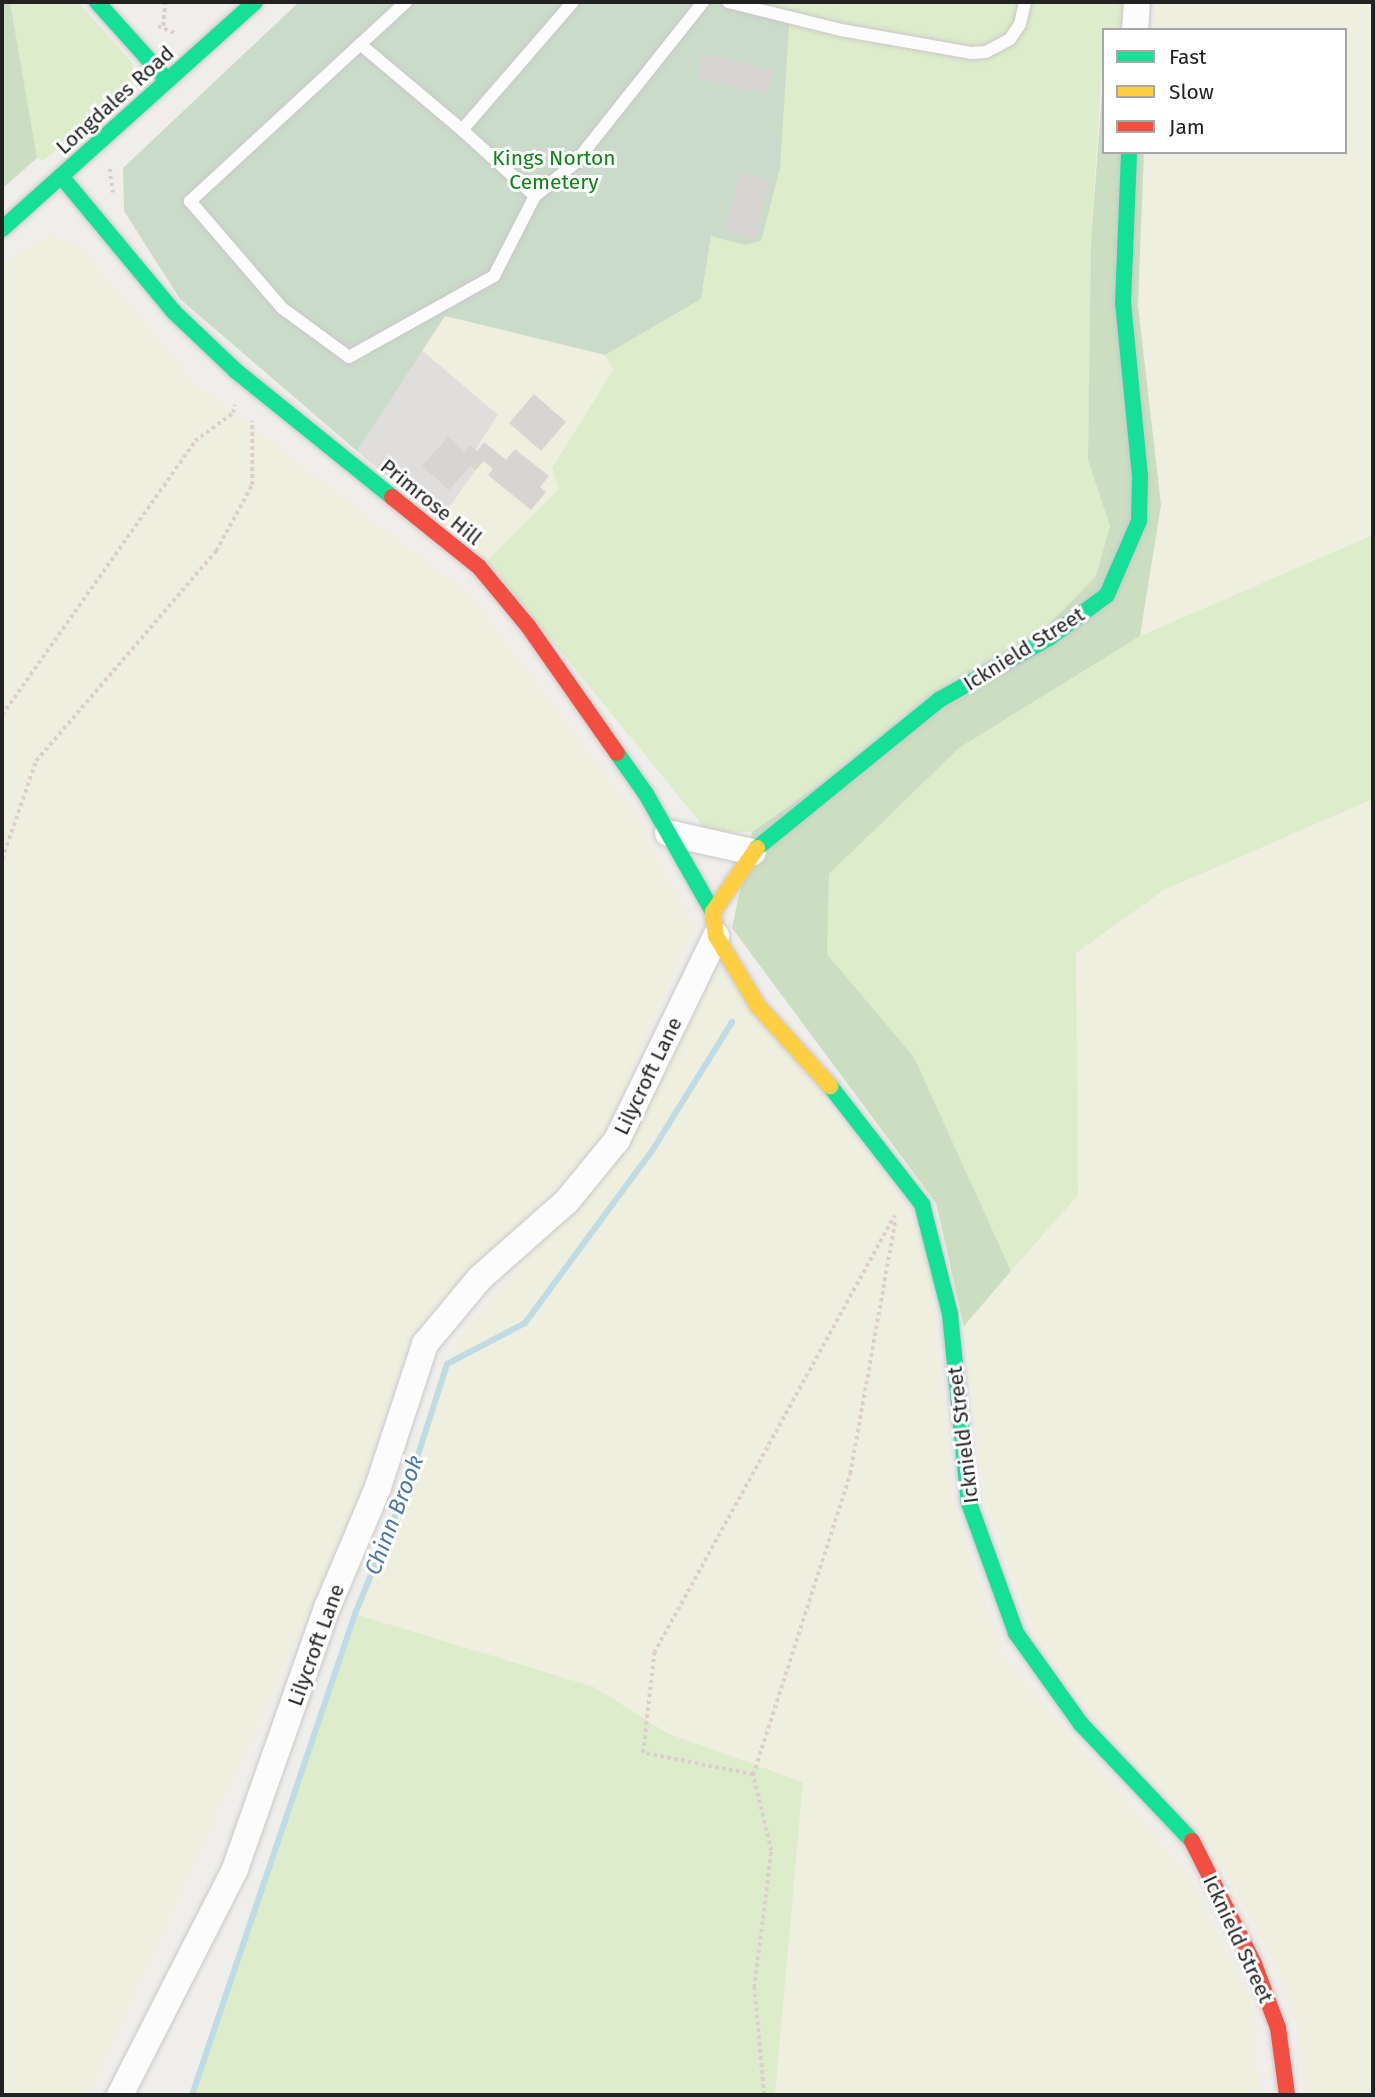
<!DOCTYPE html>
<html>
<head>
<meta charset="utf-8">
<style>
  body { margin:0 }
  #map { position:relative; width:1375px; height:2097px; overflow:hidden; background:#f0eeeb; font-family:"Fira Sans",sans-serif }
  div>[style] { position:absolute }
  .residential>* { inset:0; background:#dfdedc }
  .farmland>* { inset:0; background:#efefdf }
  .grass>* { inset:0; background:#ddeccb }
  .forest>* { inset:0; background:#cbdec1 }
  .cemetery>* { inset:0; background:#cadbca }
  .stream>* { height:6px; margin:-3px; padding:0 3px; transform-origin:3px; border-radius:3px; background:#bfdbe3 }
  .building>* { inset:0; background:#d7d4d2 }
  .path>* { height:3.5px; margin-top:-1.75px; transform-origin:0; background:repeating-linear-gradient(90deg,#dccecd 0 3.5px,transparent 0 7px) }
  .roads { filter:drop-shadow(0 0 2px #c9c8c7) drop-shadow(0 0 2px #c9c8c7) }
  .lane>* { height:12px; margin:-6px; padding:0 6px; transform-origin:6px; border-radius:6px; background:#fdfcfc }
  .street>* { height:26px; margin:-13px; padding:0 13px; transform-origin:13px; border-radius:13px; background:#fdfcfc }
  .fast>* { height:16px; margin:-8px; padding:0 8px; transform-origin:8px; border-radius:8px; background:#16e098 }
  .slow>* { height:16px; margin:-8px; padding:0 8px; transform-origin:8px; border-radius:8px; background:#ffcf43 }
  .jam>* { height:16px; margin:-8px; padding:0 8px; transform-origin:8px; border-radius:8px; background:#f24e42 }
  span { translate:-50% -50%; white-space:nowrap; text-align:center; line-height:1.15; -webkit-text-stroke:6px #fff; paint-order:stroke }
  .street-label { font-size:21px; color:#222 }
  .park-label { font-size:21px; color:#0c8416 }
  .water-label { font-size:23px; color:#4a7aab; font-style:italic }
  .frame { position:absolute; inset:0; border:4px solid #222; pointer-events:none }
  .legend { position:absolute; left:1102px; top:28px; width:245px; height:126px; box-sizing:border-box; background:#fff; border:2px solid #a7a7a7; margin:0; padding:9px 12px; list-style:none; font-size:21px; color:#222 }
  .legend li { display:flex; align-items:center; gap:14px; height:35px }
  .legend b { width:35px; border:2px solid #a7a7a7 }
</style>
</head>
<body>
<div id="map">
  <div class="residential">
    <i style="clip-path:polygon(422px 350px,498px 415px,467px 463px,475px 471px,440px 520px,357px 451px)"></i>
  </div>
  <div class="farmland">
    <i style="clip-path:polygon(1157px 2px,1373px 2px,1373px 535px,1140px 636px,1161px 505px,1138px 305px,1144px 152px,1345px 152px,1345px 30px,1154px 30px)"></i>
    <i style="clip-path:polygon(49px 235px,80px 246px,194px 382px,469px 594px,637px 818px,693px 928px,604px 1135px,408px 1342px,354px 1513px,89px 2095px,2px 2095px,2px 264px)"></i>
    <i style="clip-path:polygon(445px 316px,605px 355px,613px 369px,552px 467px,559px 489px,487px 561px,440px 520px,475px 471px,467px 464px,498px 415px,422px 350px)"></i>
    <i style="clip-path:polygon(1373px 799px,1373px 2095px,1307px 2095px,1297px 2022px,1274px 1958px,1198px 1827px,1099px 1725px,1035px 1638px,985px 1500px,964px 1326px,1077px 1195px,1076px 953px,1164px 890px)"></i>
    <i style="clip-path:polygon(715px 964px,889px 1181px,928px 1248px,952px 1494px,1001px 1654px,1186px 1872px,1252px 2003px,1261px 2095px,775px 2095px,803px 1782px,667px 1733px,594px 1687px,355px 1614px,411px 1477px,458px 1340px,630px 1140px)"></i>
  </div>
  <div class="grass">
    <i style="clip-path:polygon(10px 2px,78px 2px,133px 64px,131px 87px,43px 161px,37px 158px)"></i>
    <i style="clip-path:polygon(758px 2px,1125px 2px,1122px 30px,1104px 30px,1091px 241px,1088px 460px,1110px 526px,1096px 576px,1048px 625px,752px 832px,707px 831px,487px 561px,559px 489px,552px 468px,613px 370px,605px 355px,701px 299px,711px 236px,745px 245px,789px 11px)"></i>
    <i style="clip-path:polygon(1373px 535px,1373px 799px,1164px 890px,1076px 953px,1078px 1195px,1011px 1271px,914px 1057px,827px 954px,829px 873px,959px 748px,1140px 636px)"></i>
    <i style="clip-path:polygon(355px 1614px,594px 1687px,667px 1733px,803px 1782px,775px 2095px,192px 2095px)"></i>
  </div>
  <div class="forest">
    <i style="clip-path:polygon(2px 2px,10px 2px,37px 158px,2px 189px)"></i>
    <i style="clip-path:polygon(1104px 65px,1104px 152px,1144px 152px,1138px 305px,1161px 505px,1140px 636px,959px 748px,829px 874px,827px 954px,914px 1057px,1011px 1271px,964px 1326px,936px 1203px,732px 928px,752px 832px,1048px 625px,1096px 576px,1110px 526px,1088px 460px,1091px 241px)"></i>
  </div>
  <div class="cemetery">
    <i style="clip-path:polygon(299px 2px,758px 2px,790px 11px,780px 168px,761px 241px,745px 245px,711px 236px,701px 299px,605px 355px,445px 316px,357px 451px,180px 299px,124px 211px,123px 168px)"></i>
  </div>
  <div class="stream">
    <i style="left:192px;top:2095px;width:508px;rotate:-71.28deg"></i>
    <i style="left:355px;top:1614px;width:148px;rotate:-67.8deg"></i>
    <i style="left:411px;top:1477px;width:119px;rotate:-72.3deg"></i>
    <i style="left:447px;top:1364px;width:88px;rotate:-27.7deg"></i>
    <i style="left:525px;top:1323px;width:214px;rotate:-53.6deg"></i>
    <i style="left:652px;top:1151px;width:152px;rotate:-58.2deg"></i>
  </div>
  <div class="building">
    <i style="clip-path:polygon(703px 54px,773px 70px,768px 94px,698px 79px)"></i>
    <i style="clip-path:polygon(740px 173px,770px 180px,756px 238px,726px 231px)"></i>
    <i style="clip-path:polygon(534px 394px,566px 422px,541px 451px,509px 423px)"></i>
    <i style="clip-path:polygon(448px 437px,464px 451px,470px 445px,477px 451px,484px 442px,506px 460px,515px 449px,549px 476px,540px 487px,546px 492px,531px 510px,488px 475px,493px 469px,484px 461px,475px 471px,470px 466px,449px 490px,422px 466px)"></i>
  </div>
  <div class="path">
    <i style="left:158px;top:26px;width:21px;rotate:23deg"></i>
    <i style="left:163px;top:26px;width:24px;rotate:-85deg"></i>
    <i style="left:110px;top:169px;width:24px;rotate:83deg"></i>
    <i style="left:2px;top:715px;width:335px;rotate:-54.8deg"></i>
    <i style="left:195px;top:441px;width:47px;rotate:-36.4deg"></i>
    <i style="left:233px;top:413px;width:8px;rotate:-76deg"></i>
    <i style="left:2px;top:859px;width:104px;rotate:-70.9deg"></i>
    <i style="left:36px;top:761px;width:277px;rotate:-49.4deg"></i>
    <i style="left:216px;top:551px;width:75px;rotate:-61.4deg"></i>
    <i style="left:252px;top:485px;width:64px;rotate:-90deg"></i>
    <i style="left:753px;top:1775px;width:112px;rotate:-168.7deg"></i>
    <i style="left:643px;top:1753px;width:101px;rotate:-83.7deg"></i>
    <i style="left:654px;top:1653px;width:499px;rotate:-61.2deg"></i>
    <i style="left:764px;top:2095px;width:107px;rotate:-95.3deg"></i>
    <i style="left:754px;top:1988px;width:138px;rotate:-82.9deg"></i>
    <i style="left:771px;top:1851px;width:78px;rotate:-103.3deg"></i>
    <i style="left:753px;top:1775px;width:316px;rotate:-72.1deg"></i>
    <i style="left:850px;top:1474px;width:257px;rotate:-79.9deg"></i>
  </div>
  <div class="roads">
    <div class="lane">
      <i style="left:406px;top:2px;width:294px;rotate:137.3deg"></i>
      <i style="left:190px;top:201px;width:141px;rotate:49.3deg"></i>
      <i style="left:282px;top:308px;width:83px;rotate:36.2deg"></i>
      <i style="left:349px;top:357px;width:166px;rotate:-29.2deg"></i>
      <i style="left:494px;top:276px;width:90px;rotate:-62.9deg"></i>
      <i style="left:535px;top:196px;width:52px;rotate:-39.5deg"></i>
      <i style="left:575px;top:163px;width:206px;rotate:-51.5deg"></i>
      <i style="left:728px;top:2px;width:116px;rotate:13.9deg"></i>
      <i style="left:841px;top:30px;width:132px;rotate:10deg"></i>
      <i style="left:971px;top:53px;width:15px;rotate:-4deg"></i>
      <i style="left:986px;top:52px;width:27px;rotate:-28deg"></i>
      <i style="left:1010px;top:39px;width:18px;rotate:-56deg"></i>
      <i style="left:1020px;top:24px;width:23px;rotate:-77deg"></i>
      <i style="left:360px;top:44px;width:133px;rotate:40.1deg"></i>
      <i style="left:535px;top:196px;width:98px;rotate:-137.9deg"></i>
      <i style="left:462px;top:130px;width:169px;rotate:-49.1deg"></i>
    </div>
    <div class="street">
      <i style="left:1135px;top:30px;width:28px;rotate:-86deg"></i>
      <i style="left:668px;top:833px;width:87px;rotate:12.6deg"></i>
      <i style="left:120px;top:2095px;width:254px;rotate:-63deg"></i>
      <i style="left:235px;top:1869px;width:277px;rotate:-70.6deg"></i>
      <i style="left:327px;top:1608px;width:131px;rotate:-67.1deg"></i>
      <i style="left:378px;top:1487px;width:151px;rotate:-71.8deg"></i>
      <i style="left:425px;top:1344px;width:86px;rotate:-50.2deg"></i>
      <i style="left:480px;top:1278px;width:116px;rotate:-41.5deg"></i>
      <i style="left:567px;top:1201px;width:79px;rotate:-50.7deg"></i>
      <i style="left:617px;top:1140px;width:227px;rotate:-64.1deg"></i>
    </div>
    <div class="fast">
      <i style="left:97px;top:2px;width:103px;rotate:48.1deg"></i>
      <i style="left:61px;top:176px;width:177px;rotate:50.3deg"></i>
      <i style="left:174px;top:312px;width:86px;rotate:43.6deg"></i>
      <i style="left:236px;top:371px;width:201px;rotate:38.9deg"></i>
      <i style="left:2px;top:229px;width:340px;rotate:-41.9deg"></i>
      <i style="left:617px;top:753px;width:50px;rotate:54.7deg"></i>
      <i style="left:646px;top:794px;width:136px;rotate:60.4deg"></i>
      <i style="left:757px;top:848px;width:235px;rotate:-39.1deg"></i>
      <i style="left:939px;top:700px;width:126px;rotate:-29.4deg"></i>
      <i style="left:1049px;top:638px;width:72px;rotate:-36.6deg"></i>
      <i style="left:1107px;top:595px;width:81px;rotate:-66.6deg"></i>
      <i style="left:1139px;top:521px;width:45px;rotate:-88.7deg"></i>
      <i style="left:1140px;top:476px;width:174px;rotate:-95.6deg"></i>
      <i style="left:1123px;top:303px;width:151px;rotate:-87.7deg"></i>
      <i style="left:830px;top:1086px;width:150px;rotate:52.1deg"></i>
      <i style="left:922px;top:1204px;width:114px;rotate:75.7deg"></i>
      <i style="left:950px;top:1314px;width:190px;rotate:84.3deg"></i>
      <i style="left:969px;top:1503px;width:138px;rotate:70.1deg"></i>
      <i style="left:1016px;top:1633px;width:112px;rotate:54.5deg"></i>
      <i style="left:1081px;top:1724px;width:161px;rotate:46.5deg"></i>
    </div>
    <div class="slow">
      <i style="left:757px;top:848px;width:78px;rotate:124.5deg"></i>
      <i style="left:713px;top:912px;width:24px;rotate:83deg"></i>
      <i style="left:716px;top:936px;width:82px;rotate:59deg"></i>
      <i style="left:758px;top:1006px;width:108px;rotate:48deg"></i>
    </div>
    <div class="jam">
      <i style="left:392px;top:497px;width:112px;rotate:38.8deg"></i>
      <i style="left:479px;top:567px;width:77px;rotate:50.3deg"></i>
      <i style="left:528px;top:626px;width:155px;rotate:55deg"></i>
      <i style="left:1192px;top:1841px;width:138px;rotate:63.2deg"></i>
      <i style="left:1254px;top:1964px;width:68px;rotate:69.4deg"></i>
      <i style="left:1278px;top:2028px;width:68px;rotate:82.3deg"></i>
    </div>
  </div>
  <div class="street-label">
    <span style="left:115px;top:100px;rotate:-42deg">Longdales Road</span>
    <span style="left:431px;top:502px;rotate:39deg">Primrose Hill</span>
    <span style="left:1024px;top:649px;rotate:-32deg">Icknield Street</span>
    <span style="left:648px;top:1076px;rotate:-64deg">Lilycroft Lane</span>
    <span style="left:963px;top:1435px;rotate:-97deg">Icknield Street</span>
    <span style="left:316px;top:1645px;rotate:-70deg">Lilycroft Lane</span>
    <span style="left:1238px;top:1939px;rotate:65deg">Icknield Street</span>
  </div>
  <div class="park-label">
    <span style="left:554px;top:170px">Kings Norton<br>Cemetery</span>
  </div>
  <div class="water-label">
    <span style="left:394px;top:1515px;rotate:-69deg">Chinn Brook</span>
  </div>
  <div class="frame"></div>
  <ul class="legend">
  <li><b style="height:9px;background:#16e098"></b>Fast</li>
  <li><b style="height:9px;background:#ffcf43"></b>Slow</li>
  <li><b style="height:9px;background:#f24e42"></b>Jam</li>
  </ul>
</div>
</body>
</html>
